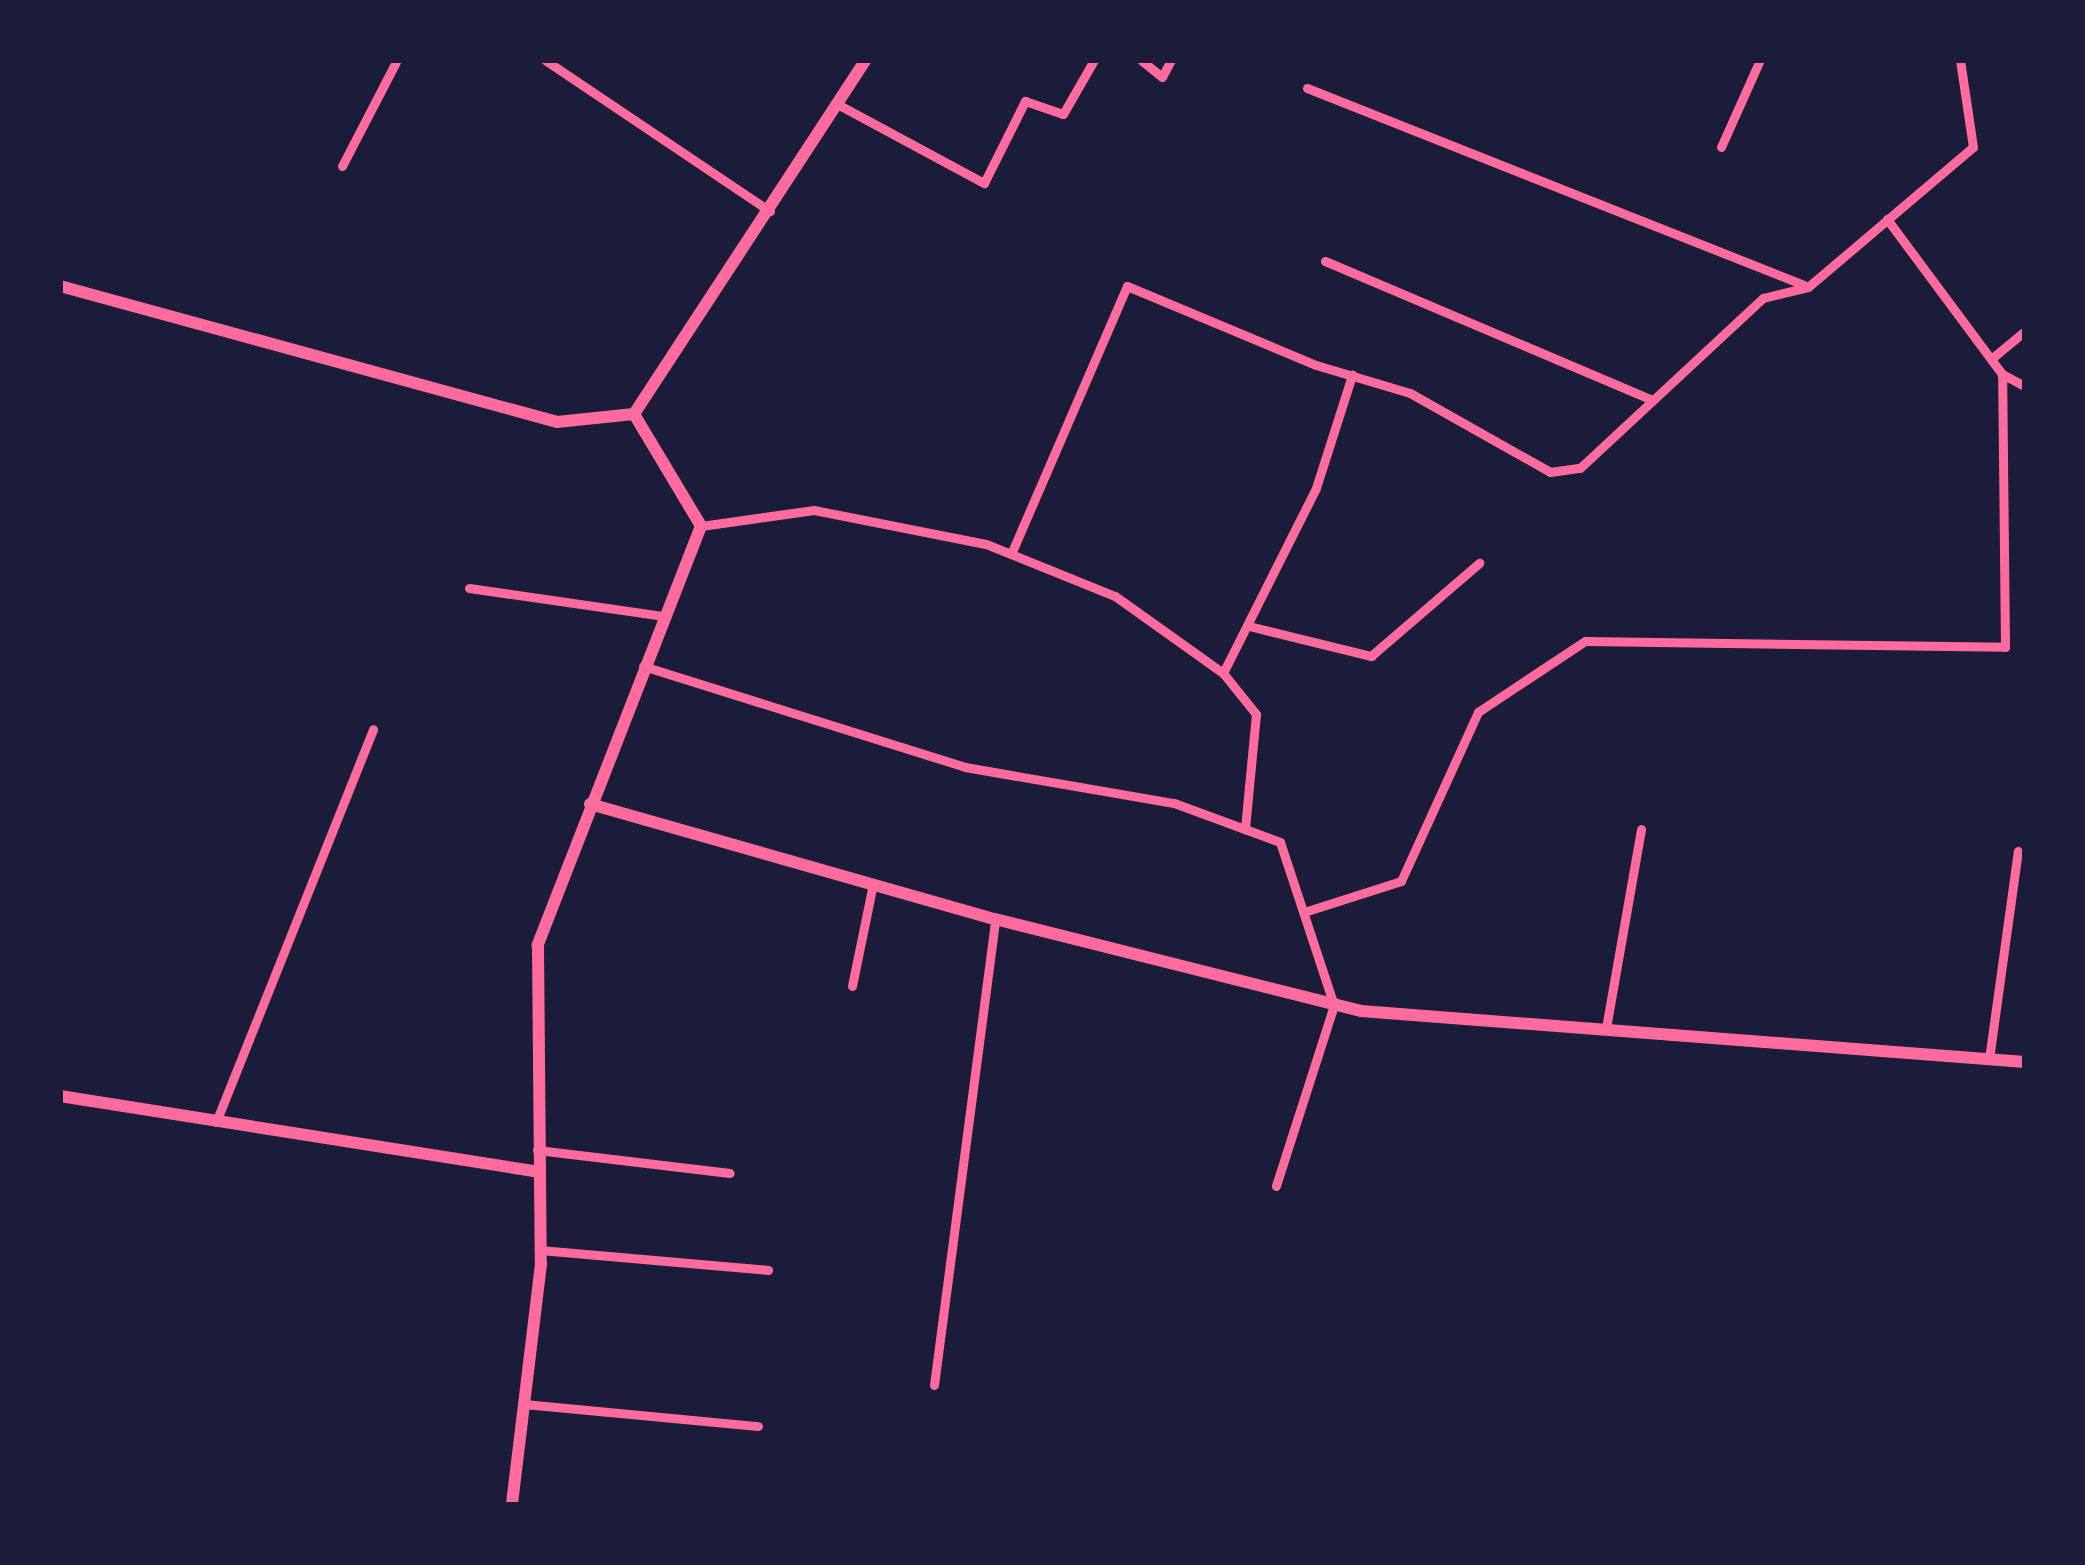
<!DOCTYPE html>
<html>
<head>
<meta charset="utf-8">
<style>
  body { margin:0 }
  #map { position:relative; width:2085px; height:1565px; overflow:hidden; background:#1b1b3a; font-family:"Crimson Pro",serif }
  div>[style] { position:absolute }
  .service>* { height:9px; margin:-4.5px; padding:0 4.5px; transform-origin:4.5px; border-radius:4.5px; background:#ff6b9d }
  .minor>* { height:12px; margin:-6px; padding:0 6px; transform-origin:6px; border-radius:6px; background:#ff6b9d }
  span { translate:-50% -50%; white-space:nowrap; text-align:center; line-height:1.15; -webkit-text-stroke:9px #1b1b3a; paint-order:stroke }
  .frame { position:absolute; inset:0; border:63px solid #1b1b3a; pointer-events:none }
</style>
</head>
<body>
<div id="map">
  <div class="service">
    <i style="left:545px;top:60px;width:271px;rotate:33.9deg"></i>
    <i style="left:1141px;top:60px;width:27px;rotate:39deg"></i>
    <i style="left:1162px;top:77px;width:19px;rotate:-62deg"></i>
    <i style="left:1307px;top:88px;width:535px;rotate:21.62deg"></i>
    <i style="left:839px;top:105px;width:165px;rotate:28.3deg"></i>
    <i style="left:984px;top:183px;width:92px;rotate:-63.4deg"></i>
    <i style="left:1025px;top:101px;width:40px;rotate:18.9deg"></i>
    <i style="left:1063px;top:114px;width:62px;rotate:-60.1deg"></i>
    <i style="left:1721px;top:147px;width:95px;rotate:-65.9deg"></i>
    <i style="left:342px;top:166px;width:119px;rotate:-62.6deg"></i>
    <i style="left:1325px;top:261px;width:356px;rotate:23deg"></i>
    <i style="left:1991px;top:359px;width:44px;rotate:-39.5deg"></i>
    <i style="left:2002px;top:374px;width:26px;rotate:28deg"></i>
    <i style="left:701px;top:526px;width:114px;rotate:-8.1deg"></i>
    <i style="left:814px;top:510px;width:175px;rotate:11.2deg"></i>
    <i style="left:986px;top:544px;width:139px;rotate:22deg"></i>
    <i style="left:1115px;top:596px;width:133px;rotate:35.5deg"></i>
    <i style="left:1223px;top:673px;width:53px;rotate:51.2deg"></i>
    <i style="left:1256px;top:714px;width:116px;rotate:95.5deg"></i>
    <i style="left:1011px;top:554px;width:292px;rotate:-66.6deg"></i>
    <i style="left:1127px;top:286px;width:205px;rotate:22.7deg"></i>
    <i style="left:1316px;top:365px;width:98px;rotate:16.6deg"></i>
    <i style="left:1410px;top:393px;width:161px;rotate:29.4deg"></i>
    <i style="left:1550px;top:472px;width:30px;rotate:-8deg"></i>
    <i style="left:1580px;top:468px;width:250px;rotate:-42.9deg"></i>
    <i style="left:1763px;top:298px;width:46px;rotate:-13.7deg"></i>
    <i style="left:1808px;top:287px;width:216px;rotate:-40.3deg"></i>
    <i style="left:1973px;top:147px;width:88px;rotate:-98.5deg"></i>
    <i style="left:469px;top:588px;width:197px;rotate:8.2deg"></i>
    <i style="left:1249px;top:626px;width:126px;rotate:13.8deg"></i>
    <i style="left:1371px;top:656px;width:143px;rotate:-40.7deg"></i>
    <i style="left:643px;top:666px;width:337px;rotate:17.4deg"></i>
    <i style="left:965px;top:767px;width:212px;rotate:9.8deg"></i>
    <i style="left:1174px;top:803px;width:113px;rotate:20.2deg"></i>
    <i style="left:1280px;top:842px;width:172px;rotate:71.7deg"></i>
    <i style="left:1334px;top:1005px;width:190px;rotate:107.8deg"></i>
    <i style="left:1223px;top:673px;width:207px;rotate:-63.3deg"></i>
    <i style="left:1316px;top:488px;width:119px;rotate:-72.3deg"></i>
    <i style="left:1304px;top:912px;width:102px;rotate:-17.7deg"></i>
    <i style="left:1401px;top:881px;width:186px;rotate:-65.5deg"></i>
    <i style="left:1478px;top:712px;width:128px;rotate:-33.6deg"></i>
    <i style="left:1585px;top:641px;width:420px;rotate:0.8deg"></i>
    <i style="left:2005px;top:647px;width:273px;rotate:-90.6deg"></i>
    <i style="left:2002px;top:374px;width:193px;rotate:-126.6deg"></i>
    <i style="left:852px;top:986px;width:104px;rotate:-78.4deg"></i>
    <i style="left:1606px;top:1028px;width:202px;rotate:-80deg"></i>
    <i style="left:1989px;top:1059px;width:210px;rotate:-82.1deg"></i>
    <i style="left:216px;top:1122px;width:423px;rotate:-68.2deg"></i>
    <i style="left:537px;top:1150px;width:194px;rotate:6.8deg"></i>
    <i style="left:540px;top:1250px;width:229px;rotate:5deg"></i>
    <i style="left:934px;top:1385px;width:470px;rotate:-82.5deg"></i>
    <i style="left:524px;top:1404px;width:235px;rotate:5.4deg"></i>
  </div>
  <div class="minor">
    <i style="left:60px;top:286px;width:515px;rotate:15.3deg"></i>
    <i style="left:557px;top:422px;width:77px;rotate:-5.9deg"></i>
    <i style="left:634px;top:414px;width:131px;rotate:59.1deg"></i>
    <i style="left:701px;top:526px;width:450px;rotate:111.3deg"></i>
    <i style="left:538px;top:945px;width:319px;rotate:89.5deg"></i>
    <i style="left:541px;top:1264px;width:243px;rotate:96.9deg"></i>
    <i style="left:634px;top:414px;width:423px;rotate:-56.8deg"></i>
    <i style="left:590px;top:804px;width:421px;rotate:15.9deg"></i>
    <i style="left:995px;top:919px;width:377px;rotate:14.1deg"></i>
    <i style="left:1361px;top:1011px;width:666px;rotate:4.39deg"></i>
    <i style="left:60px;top:1096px;width:484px;rotate:9deg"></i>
  </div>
  <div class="frame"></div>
</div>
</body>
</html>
